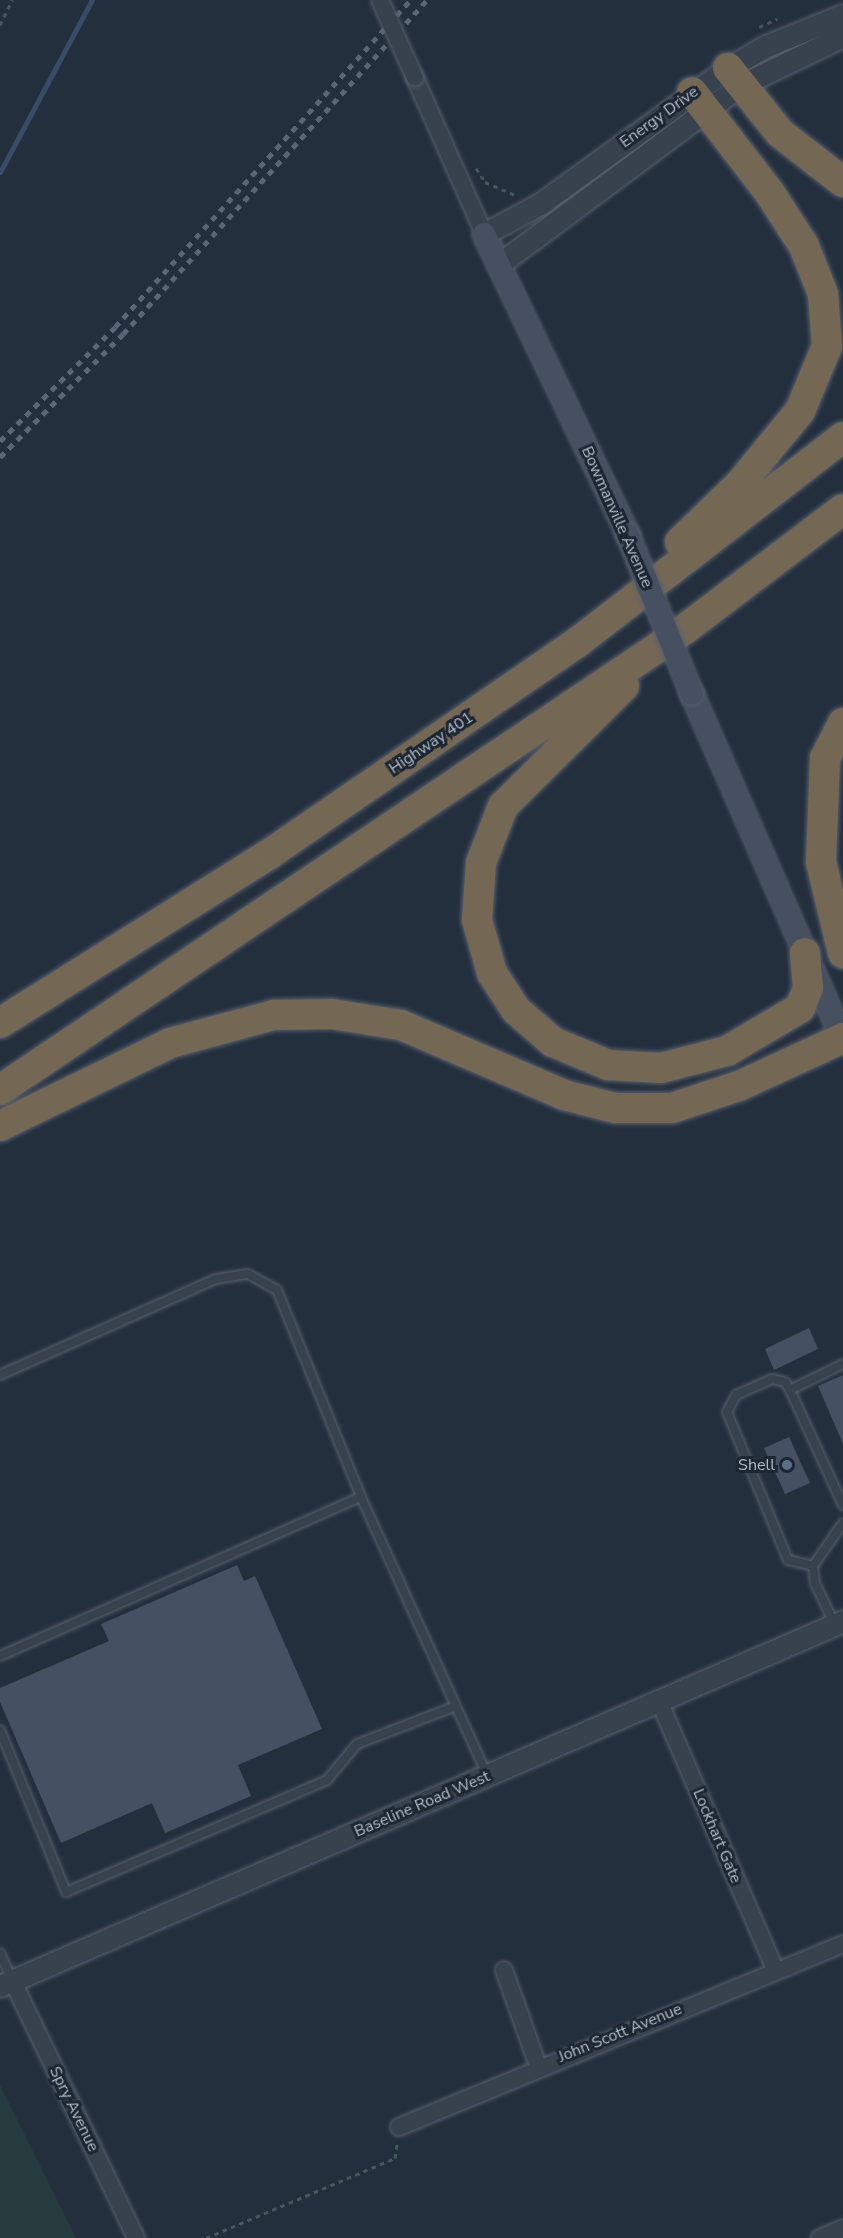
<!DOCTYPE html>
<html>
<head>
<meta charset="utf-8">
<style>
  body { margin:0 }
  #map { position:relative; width:843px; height:2238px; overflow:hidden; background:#242f3e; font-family:"Nunito Sans",sans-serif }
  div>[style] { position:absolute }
  .green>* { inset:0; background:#263c3f }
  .stream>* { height:5px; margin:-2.5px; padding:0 2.5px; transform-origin:2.5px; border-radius:2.5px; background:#394c67 }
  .building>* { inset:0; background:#455162 }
  .path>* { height:3px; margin-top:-1.5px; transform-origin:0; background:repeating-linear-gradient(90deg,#44595c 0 4.5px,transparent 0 9px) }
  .roads { filter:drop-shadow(0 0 2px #565f6c) drop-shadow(0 0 2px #565f6c) }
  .service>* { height:8px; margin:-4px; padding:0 4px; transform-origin:4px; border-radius:4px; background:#38414e }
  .minor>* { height:16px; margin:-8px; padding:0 8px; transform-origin:8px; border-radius:8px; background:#38414e }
  .tertiary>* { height:21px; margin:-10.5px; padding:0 10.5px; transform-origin:10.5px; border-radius:10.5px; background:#38414e }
  .secondary>* { height:22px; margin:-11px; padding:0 11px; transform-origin:11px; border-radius:11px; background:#465061 }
  .motorway>* { height:30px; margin:-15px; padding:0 15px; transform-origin:15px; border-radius:15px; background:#746855 }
  .rail>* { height:4.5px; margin-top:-2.25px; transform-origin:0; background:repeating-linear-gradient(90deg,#5a6575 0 6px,transparent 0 12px) }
  .bridges { filter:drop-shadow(0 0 2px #565f6c) drop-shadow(0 0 2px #565f6c) }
  .minor-bridge>* { height:16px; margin:-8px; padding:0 8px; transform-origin:8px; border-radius:8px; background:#38414e }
  .secondary-bridge>* { height:22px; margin:-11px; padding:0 11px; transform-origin:11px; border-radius:11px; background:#465061 }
  .dots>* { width:16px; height:16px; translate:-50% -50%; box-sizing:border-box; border:3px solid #1d2633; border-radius:50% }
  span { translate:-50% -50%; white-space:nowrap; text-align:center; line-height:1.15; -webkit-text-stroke:6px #1d2633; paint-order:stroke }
  .street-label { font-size:16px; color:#b4bcc9 }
  .poi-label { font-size:16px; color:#b4bcc9 }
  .right { translate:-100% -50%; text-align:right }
</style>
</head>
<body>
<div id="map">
  <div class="green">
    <i style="clip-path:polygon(0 2085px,76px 2238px,0 2238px)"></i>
  </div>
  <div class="stream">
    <i style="left:0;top:172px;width:195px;rotate:-61.9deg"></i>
  </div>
  <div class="building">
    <i style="clip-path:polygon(809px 1328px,818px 1349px,774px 1370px,765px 1349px)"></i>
    <i style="clip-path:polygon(843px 1375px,843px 1444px,818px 1386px)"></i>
    <i style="clip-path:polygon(789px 1437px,810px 1483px,785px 1494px,764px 1448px)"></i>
    <i style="clip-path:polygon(237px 1565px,244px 1581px,255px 1576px,322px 1729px,238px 1765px,251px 1796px,165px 1833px,152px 1803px,61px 1843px,0 1702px,0 1688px,109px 1641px,101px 1624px)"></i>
  </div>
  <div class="path">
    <i style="left:0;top:25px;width:28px;rotate:-64deg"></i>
    <i style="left:759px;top:27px;width:20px;rotate:-24deg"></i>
    <i style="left:476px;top:168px;width:17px;rotate:57deg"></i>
    <i style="left:485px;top:182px;width:34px;rotate:23deg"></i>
    <i style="left:206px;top:2238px;width:205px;rotate:-22.9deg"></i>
    <i style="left:395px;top:2158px;width:15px;rotate:-82deg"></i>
  </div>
  <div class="roads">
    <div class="service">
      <i style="left:843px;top:1364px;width:59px;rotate:153.9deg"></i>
      <i style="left:790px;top:1390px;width:127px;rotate:65.3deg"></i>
      <i style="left:0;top:1375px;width:236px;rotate:-24deg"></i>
      <i style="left:216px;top:1279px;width:32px;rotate:-9deg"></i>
      <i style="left:248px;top:1274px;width:33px;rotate:29deg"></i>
      <i style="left:277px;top:1290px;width:223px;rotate:67.9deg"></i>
      <i style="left:790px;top:1390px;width:9px;rotate:-122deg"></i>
      <i style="left:785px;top:1382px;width:13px;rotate:-167deg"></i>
      <i style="left:772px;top:1379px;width:39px;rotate:156deg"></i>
      <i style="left:736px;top:1395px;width:19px;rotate:118deg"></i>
      <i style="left:727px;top:1412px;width:160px;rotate:67.6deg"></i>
      <i style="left:788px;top:1560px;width:26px;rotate:13deg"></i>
      <i style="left:835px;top:1625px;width:47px;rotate:-115.5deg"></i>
      <i style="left:815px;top:1583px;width:17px;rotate:-97deg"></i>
      <i style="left:813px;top:1566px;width:52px;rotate:-55.1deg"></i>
      <i style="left:0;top:1656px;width:394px;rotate:-23.8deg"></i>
      <i style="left:361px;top:1497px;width:305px;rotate:65.6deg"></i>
      <i style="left:0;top:1730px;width:175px;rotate:67.8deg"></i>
      <i style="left:66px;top:1892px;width:284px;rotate:-23.2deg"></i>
      <i style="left:327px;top:1780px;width:47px;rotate:-50.2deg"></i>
      <i style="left:357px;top:1744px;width:106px;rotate:-21deg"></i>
      <i style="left:0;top:1953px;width:30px;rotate:66deg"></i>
    </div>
    <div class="minor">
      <i style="left:415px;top:78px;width:171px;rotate:66.1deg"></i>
      <i style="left:659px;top:1701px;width:294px;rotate:66.6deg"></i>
      <i style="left:504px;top:1970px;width:102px;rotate:70.5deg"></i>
      <i style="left:12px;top:1980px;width:286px;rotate:64.3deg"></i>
      <i style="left:399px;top:2127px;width:480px;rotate:-22.4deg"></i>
      <i style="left:820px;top:2238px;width:25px;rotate:-23deg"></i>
    </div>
    <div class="tertiary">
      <i style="left:484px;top:234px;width:64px;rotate:-28.2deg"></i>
      <i style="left:540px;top:204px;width:232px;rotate:-35.9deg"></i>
      <i style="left:728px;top:68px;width:44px;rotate:-30.1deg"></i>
      <i style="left:766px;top:46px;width:83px;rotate:-21.9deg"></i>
      <i style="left:498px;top:265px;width:300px;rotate:-36.6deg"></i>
      <i style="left:739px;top:86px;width:115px;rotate:-25.7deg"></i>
      <i style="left:0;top:1986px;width:919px;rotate:-23.41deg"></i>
    </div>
    <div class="secondary">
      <i style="left:484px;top:234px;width:334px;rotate:64.4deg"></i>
      <i style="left:692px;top:694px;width:377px;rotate:66.4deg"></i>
    </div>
    <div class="motorway">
      <i style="left:728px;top:68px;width:83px;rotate:51.3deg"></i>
      <i style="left:780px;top:133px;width:80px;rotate:37.9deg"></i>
      <i style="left:680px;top:542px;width:83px;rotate:-44deg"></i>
      <i style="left:740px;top:484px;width:94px;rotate:-50.6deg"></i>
      <i style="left:800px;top:411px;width:70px;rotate:-67.4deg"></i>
      <i style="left:827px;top:346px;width:52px;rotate:-94.4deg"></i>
      <i style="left:823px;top:294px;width:52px;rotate:-111.6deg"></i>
      <i style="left:804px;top:246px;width:64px;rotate:-122.9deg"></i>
      <i style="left:769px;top:192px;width:126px;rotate:-127.6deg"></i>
      <i style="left:624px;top:686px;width:170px;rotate:135.2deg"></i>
      <i style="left:503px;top:806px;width:61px;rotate:111.1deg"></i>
      <i style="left:481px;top:863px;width:57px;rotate:94deg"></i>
      <i style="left:477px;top:920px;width:55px;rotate:74.2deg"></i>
      <i style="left:492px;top:973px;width:44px;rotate:57deg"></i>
      <i style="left:516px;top:1010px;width:49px;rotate:40.9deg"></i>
      <i style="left:553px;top:1042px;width:60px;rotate:22.7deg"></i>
      <i style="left:608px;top:1065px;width:53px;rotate:3.2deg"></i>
      <i style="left:661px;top:1068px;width:68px;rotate:-14.4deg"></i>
      <i style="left:727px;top:1051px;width:85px;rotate:-30.5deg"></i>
      <i style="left:800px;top:1008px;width:22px;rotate:-68deg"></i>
      <i style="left:808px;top:988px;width:35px;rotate:-95deg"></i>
      <i style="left:843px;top:723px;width:39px;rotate:117deg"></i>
      <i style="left:825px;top:758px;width:104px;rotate:92.2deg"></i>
      <i style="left:821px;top:862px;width:94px;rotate:76.4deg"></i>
      <i style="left:0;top:1023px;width:320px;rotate:-32.1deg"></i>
      <i style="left:271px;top:853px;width:373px;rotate:-34.5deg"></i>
      <i style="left:578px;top:642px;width:335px;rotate:-37.7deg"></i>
      <i style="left:0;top:1090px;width:826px;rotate:-33.94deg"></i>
      <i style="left:685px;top:629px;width:198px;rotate:-37.2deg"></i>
      <i style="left:0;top:1126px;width:189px;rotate:-26deg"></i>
      <i style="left:170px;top:1043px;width:108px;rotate:-15.1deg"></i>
      <i style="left:274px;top:1015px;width:58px;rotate:-1deg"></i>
      <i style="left:332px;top:1014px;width:70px;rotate:9.1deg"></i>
      <i style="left:401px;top:1025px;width:177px;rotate:23.2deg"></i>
      <i style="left:564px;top:1095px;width:53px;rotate:14.3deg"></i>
      <i style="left:615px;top:1108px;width:57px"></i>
      <i style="left:672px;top:1108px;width:71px;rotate:-18.2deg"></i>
      <i style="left:739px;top:1086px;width:115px;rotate:-24.8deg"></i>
    </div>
  </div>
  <div class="rail">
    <i style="left:0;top:441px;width:162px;rotate:-44.7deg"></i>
    <i style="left:115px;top:327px;width:440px;rotate:-47.9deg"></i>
    <i style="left:0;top:457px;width:174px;rotate:-45deg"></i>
    <i style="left:123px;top:334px;width:452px;rotate:-47.7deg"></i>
  </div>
  <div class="bridges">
    <div class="minor-bridge">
      <i style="left:380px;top:0;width:85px;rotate:65.8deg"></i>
    </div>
    <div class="secondary-bridge">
      <i style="left:628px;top:535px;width:171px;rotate:68.1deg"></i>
    </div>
  </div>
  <div class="dots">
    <i style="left:787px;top:1465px;background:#5c6f8a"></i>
  </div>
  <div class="street-label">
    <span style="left:659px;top:117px;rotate:-36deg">Energy Drive</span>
    <span style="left:617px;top:517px;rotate:66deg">Bowmanville Avenue</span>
    <span style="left:431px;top:743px;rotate:-34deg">Highway 401</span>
    <span style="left:422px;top:1804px;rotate:-23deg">Baseline Road West</span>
    <span style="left:717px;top:1836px;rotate:67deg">Lockhart Gate</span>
    <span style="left:620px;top:2033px;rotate:-22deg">John Scott Avenue</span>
    <span style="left:74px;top:2109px;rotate:64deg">Spry Avenue</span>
  </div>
  <div class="poi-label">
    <span class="right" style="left:775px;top:1465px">Shell</span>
  </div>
</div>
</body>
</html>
